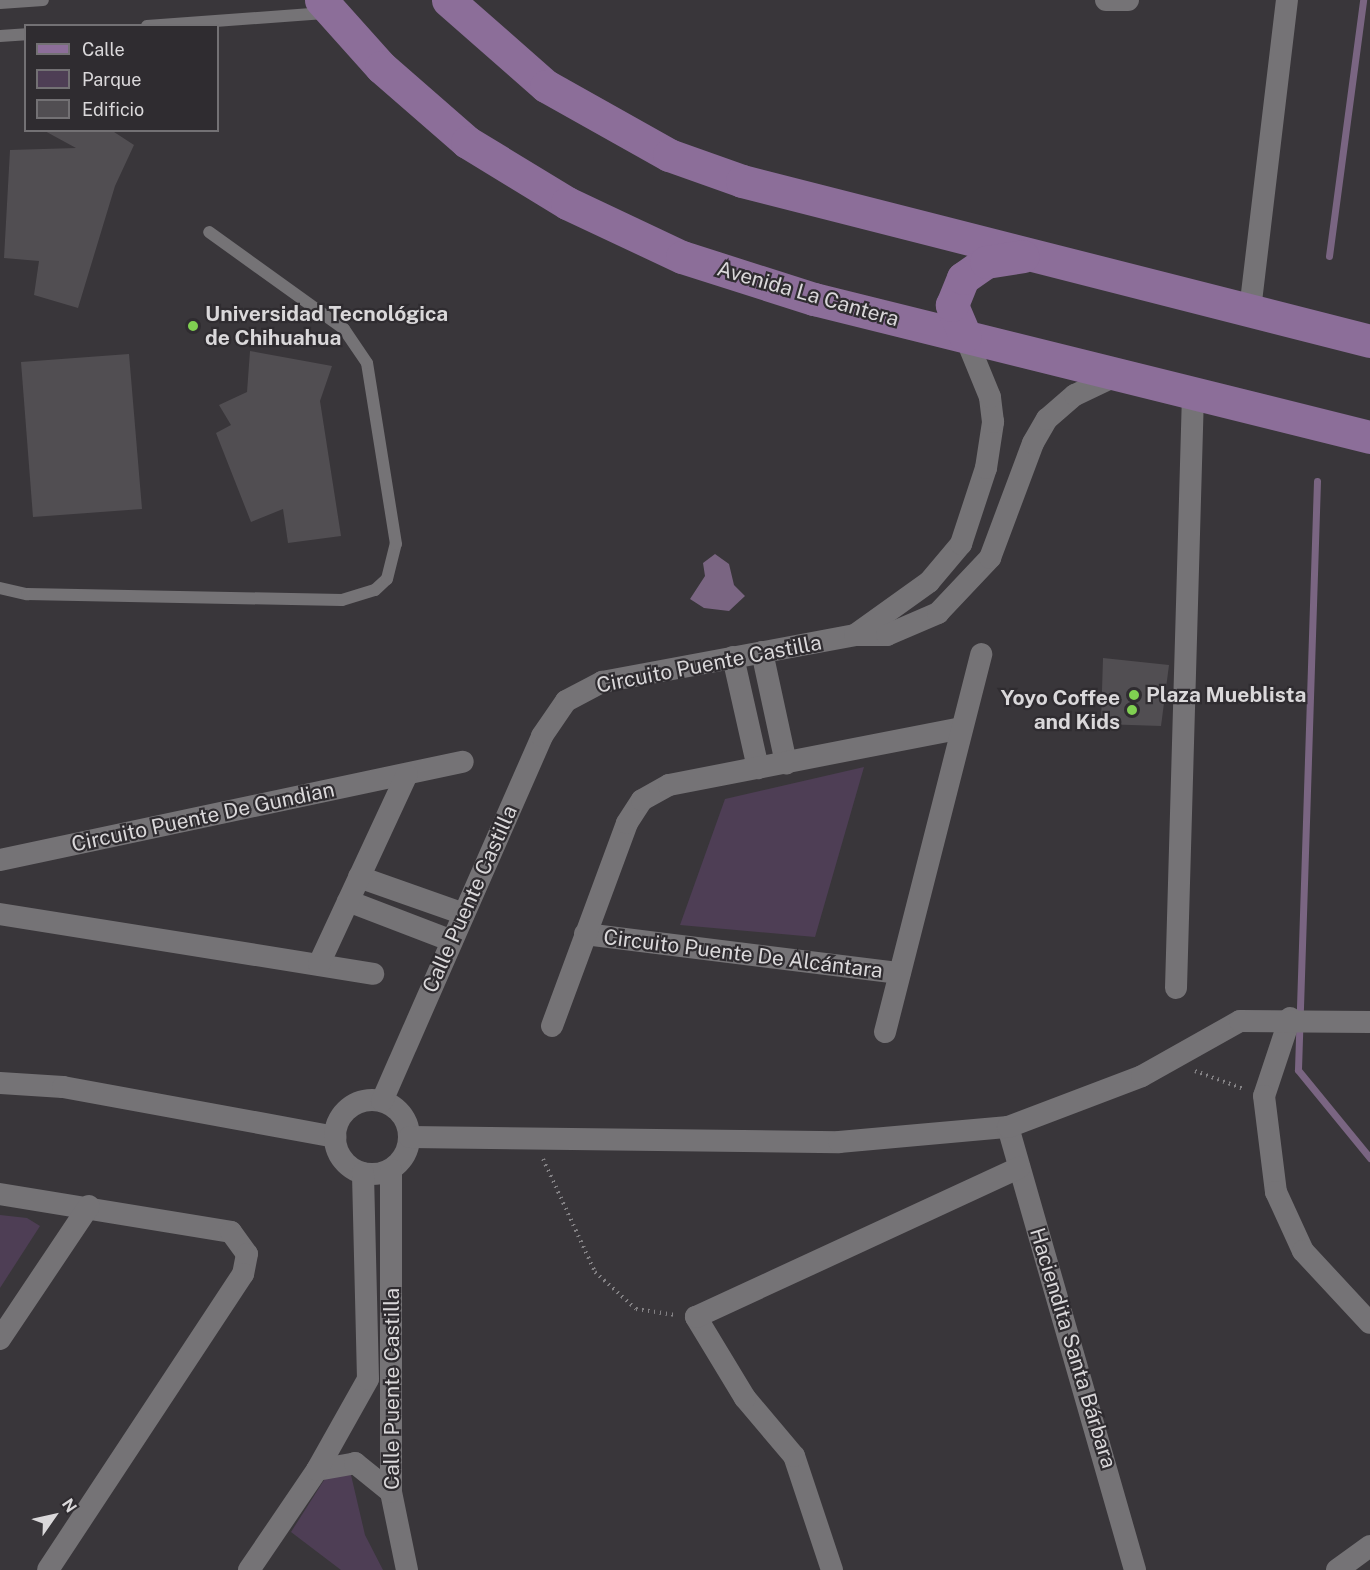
<!DOCTYPE html>
<html>
<head>
<meta charset="utf-8">
<style>
  body { margin:0 }
  #map { position:relative; width:1370px; height:1570px; overflow:hidden; background:#39363a; font-family:"Public Sans",sans-serif }
  div>[style] { position:absolute }
  .green>* { inset:0; background:#4e3e55 }
  .water>* { inset:0; background:#7a6582 }
  .stream>* { height:7px; margin:-3.5px; padding:0 3.5px; transform-origin:3.5px; border-radius:3.5px; background:#7a6582 }
  .building>* { inset:0; background:#514e52 }
  .path>* { height:4px; margin-top:-2px; transform-origin:0; background:repeating-linear-gradient(90deg,#838184 0 1.5px,transparent 0 6px) }
  .lane>* { height:12px; margin:-6px; padding:0 6px; transform-origin:6px; border-radius:6px; background:#757376 }
  .street>* { height:22px; margin:-11px; padding:0 11px; transform-origin:11px; border-radius:11px; background:#757376 }
  .street>.ring { margin:-11px; padding:0; box-sizing:content-box; background:none; border:22px solid #757376; border-radius:50% }
  .primary>* { height:33px; margin:-16.5px; padding:0 16.5px; transform-origin:16.5px; border-radius:16.5px; background:#8c6e99 }
  .dots>* { width:16px; height:16px; translate:-50% -50%; box-sizing:border-box; border:3px solid #2f2c30; border-radius:50% }
  span { translate:-50% -50%; white-space:nowrap; text-align:center; line-height:1.15; -webkit-text-stroke:4.5px #2f2c30; paint-order:stroke }
  .street-label { font-size:21px; color:#dad8da }
  .poi-label { font-size:21px; color:#dad8da; font-weight:700 }
  .left { translate:0 -50%; text-align:left }
  .right { translate:-100% -50%; text-align:right }
  .legend { position:absolute; left:24px; top:24px; width:195px; height:108px; box-sizing:border-box; background:#2f2c30; border:2px solid #737174; margin:0; padding:8px 10px; list-style:none; font-size:18px; color:#dad8da }
  .legend li { display:flex; align-items:center; gap:12px; height:30px }
  .legend b { width:30px; border:2px solid #737174 }
  .north { position:absolute; left:24px; top:1486px; width:60px; height:60px; -webkit-text-stroke:4px #2f2c30; paint-order:stroke; rotate:56deg; font-size:16px; font-weight:700; line-height:24px; text-align:center; color:#dad8da }
  .north::after { content:''; display:block; margin:auto; width:21px; height:27px; background:#dad8da; clip-path:polygon(50% 0,100% 100%,50% 72%,0 100%) }
</style>
</head>
<body>
<div id="map">
  <div class="green">
    <i style="clip-path:polygon(864px 767px,815px 937px,680px 925px,725px 799px)"></i>
    <i style="clip-path:polygon(0 1215px,27px 1218px,40px 1226px,0 1288px)"></i>
    <i style="clip-path:polygon(351px 1475px,365px 1535px,383px 1570px,341px 1570px,291px 1532px,326px 1477px)"></i>
  </div>
  <div class="water">
    <i style="clip-path:polygon(715px 554px,729px 564px,734px 585px,745px 596px,729px 611px,704px 608px,690px 599px,705px 576px,703px 563px)"></i>
  </div>
  <div class="stream">
    <i style="left:1329px;top:256px;width:258px;rotate:-82.4deg"></i>
    <i style="left:1317px;top:481px;width:589px;rotate:91.85deg"></i>
    <i style="left:1298px;top:1070px;width:114px;rotate:50.7deg"></i>
  </div>
  <div class="building">
    <i style="clip-path:polygon(43px 130px,111px 130px,134px 145px,115px 186px,78px 308px,34px 295px,39px 261px,4px 258px,10px 150px,76px 148px)"></i>
    <i style="clip-path:polygon(250px 351px,332px 366px,320px 401px,341px 536px,288px 543px,283px 509px,251px 522px,216px 433px,231px 425px,219px 405px,247px 392px)"></i>
    <i style="clip-path:polygon(129px 354px,142px 509px,33px 517px,21px 362px)"></i>
    <i style="clip-path:polygon(1103px 658px,1169px 665px,1161px 726px,1101px 724px)"></i>
  </div>
  <div class="path">
    <i style="left:1195px;top:1071px;width:52px;rotate:20.2deg"></i>
    <i style="left:543px;top:1159px;width:124px;rotate:65.3deg"></i>
    <i style="left:595px;top:1272px;width:55px;rotate:42.1deg"></i>
    <i style="left:636px;top:1309px;width:40px;rotate:8.5deg"></i>
  </div>
  <div class="lane">
    <i style="left:0;top:3px;width:43px;rotate:-4deg"></i>
    <i style="left:147px;top:26px;width:178px;rotate:-4.2deg"></i>
    <i style="left:0;top:36px;width:26px;rotate:-4deg"></i>
    <i style="left:0;top:588px;width:28px;rotate:13deg"></i>
    <i style="left:27px;top:594px;width:315px;rotate:1.1deg"></i>
    <i style="left:342px;top:600px;width:34px;rotate:-17deg"></i>
    <i style="left:375px;top:590px;width:16px;rotate:-43deg"></i>
    <i style="left:387px;top:579px;width:36px;rotate:-76deg"></i>
    <i style="left:396px;top:544px;width:183px;rotate:-99.1deg"></i>
    <i style="left:367px;top:363px;width:41px;rotate:-124.1deg"></i>
    <i style="left:344px;top:329px;width:166px;rotate:-144.3deg"></i>
  </div>
  <div class="street">
    <i style="left:1106px;top:0;width:22px"></i>
    <i style="left:1250px;top:310px;width:312px;rotate:-83.2deg"></i>
    <i style="left:855px;top:635px;width:91px;rotate:-35.6deg"></i>
    <i style="left:929px;top:582px;width:50px;rotate:-49.9deg"></i>
    <i style="left:961px;top:544px;width:80px;rotate:-71.8deg"></i>
    <i style="left:986px;top:468px;width:47px;rotate:-81.3deg"></i>
    <i style="left:993px;top:422px;width:25px;rotate:-97deg"></i>
    <i style="left:990px;top:397px;width:66px;rotate:-112.3deg"></i>
    <i style="left:762px;top:652px;width:114px;rotate:77.8deg"></i>
    <i style="left:733px;top:657px;width:114px;rotate:77.3deg"></i>
    <i style="left:0;top:860px;width:473px;rotate:-12deg"></i>
    <i style="left:359px;top:877px;width:111px;rotate:19.4deg"></i>
    <i style="left:348px;top:901px;width:111px;rotate:21deg"></i>
    <i style="left:0;top:914px;width:378px;rotate:9.1deg"></i>
    <i style="left:585px;top:934px;width:317px;rotate:7.1deg"></i>
    <i style="left:319px;top:964px;width:209px;rotate:-65.1deg"></i>
    <i style="left:1176px;top:988px;width:594px;rotate:-88.36deg"></i>
    <i style="left:1290px;top:1018px;width:82px;rotate:108.4deg"></i>
    <i style="left:1264px;top:1096px;width:97px;rotate:82.9deg"></i>
    <i style="left:1276px;top:1192px;width:65px;rotate:65.4deg"></i>
    <i style="left:1303px;top:1251px;width:98px;rotate:47.1deg"></i>
    <i style="left:552px;top:1026px;width:216px;rotate:-69.7deg"></i>
    <i style="left:627px;top:823px;width:27px;rotate:-57deg"></i>
    <i style="left:642px;top:800px;width:31px;rotate:-29deg"></i>
    <i style="left:669px;top:785px;width:298px;rotate:-11deg"></i>
    <i style="left:885px;top:1032px;width:390px;rotate:-75.7deg"></i>
    <i style="left:0;top:1083px;width:63px;rotate:3.6deg"></i>
    <i style="left:63px;top:1087px;width:277px;rotate:10.4deg"></i>
    <i class="ring" style="left:335px;top:1100px;width:52px;height:52px"></i>
    <i style="left:382px;top:1101px;width:399px;rotate:-66.3deg"></i>
    <i style="left:542px;top:736px;width:42px;rotate:-55.6deg"></i>
    <i style="left:566px;top:701px;width:41px;rotate:-27.8deg"></i>
    <i style="left:602px;top:682px;width:257px;rotate:-10.5deg"></i>
    <i style="left:855px;top:635px;width:32px"></i>
    <i style="left:887px;top:635px;width:56px;rotate:-23.3deg"></i>
    <i style="left:938px;top:613px;width:76px;rotate:-46.6deg"></i>
    <i style="left:990px;top:558px;width:123px;rotate:-69.5deg"></i>
    <i style="left:1033px;top:443px;width:28px;rotate:-60deg"></i>
    <i style="left:1047px;top:419px;width:37px;rotate:-41deg"></i>
    <i style="left:1075px;top:395px;width:47px;rotate:-25.5deg"></i>
    <i style="left:1008px;top:1127px;width:461px;rotate:74deg"></i>
    <i style="left:410px;top:1137px;width:429px;rotate:0.7deg"></i>
    <i style="left:839px;top:1142px;width:170px;rotate:-5.1deg"></i>
    <i style="left:1008px;top:1127px;width:143px;rotate:-20.8deg"></i>
    <i style="left:1142px;top:1076px;width:112px;rotate:-29.3deg"></i>
    <i style="left:1240px;top:1021px;width:130px;rotate:0.4deg"></i>
    <i style="left:391px;top:1170px;width:322px;rotate:90deg"></i>
    <i style="left:391px;top:1492px;width:80px;rotate:78.4deg"></i>
    <i style="left:0;top:1194px;width:234px;rotate:9.3deg"></i>
    <i style="left:231px;top:1232px;width:27px;rotate:54deg"></i>
    <i style="left:247px;top:1254px;width:20px;rotate:101deg"></i>
    <i style="left:243px;top:1274px;width:354px;rotate:123.4deg"></i>
    <i style="left:0;top:1339px;width:160px;rotate:-56.2deg"></i>
    <i style="left:317px;top:1470px;width:39px;rotate:-10deg"></i>
    <i style="left:355px;top:1463px;width:46px;rotate:38.9deg"></i>
    <i style="left:249px;top:1570px;width:121px;rotate:-55.8deg"></i>
    <i style="left:317px;top:1470px;width:104px;rotate:-60.7deg"></i>
    <i style="left:368px;top:1379px;width:206px;rotate:-91.4deg"></i>
    <i style="left:832px;top:1570px;width:120px;rotate:-108.4deg"></i>
    <i style="left:794px;top:1456px;width:76px;rotate:-130.2deg"></i>
    <i style="left:745px;top:1398px;width:95px;rotate:-121.2deg"></i>
    <i style="left:696px;top:1317px;width:356px;rotate:-24.8deg"></i>
    <i style="left:1337px;top:1570px;width:41px;rotate:-36deg"></i>
  </div>
  <div class="primary">
    <i style="left:321px;top:0;width:90px;rotate:48.2deg"></i>
    <i style="left:381px;top:67px;width:114px;rotate:41.1deg"></i>
    <i style="left:467px;top:142px;width:117px;rotate:31.4deg"></i>
    <i style="left:567px;top:203px;width:127px;rotate:25.2deg"></i>
    <i style="left:682px;top:257px;width:139px;rotate:17.7deg"></i>
    <i style="left:814px;top:299px;width:573px;rotate:13.94deg"></i>
    <i style="left:448px;top:0;width:130px;rotate:41.3deg"></i>
    <i style="left:546px;top:86px;width:141px;rotate:29.3deg"></i>
    <i style="left:669px;top:155px;width:77px;rotate:19.6deg"></i>
    <i style="left:742px;top:181px;width:648px;rotate:14.29deg"></i>
    <i style="left:965px;top:336px;width:34px;rotate:-113deg"></i>
    <i style="left:952px;top:305px;width:29px;rotate:-68deg"></i>
    <i style="left:963px;top:278px;width:28px;rotate:-35deg"></i>
    <i style="left:986px;top:262px;width:37px;rotate:-9deg"></i>
  </div>
  <div class="dots">
    <i style="left:193px;top:326px;background:#80d051"></i>
    <i style="left:1134px;top:695px;background:#80d051"></i>
    <i style="left:1132px;top:710px;background:#80d051"></i>
  </div>
  <div class="street-label">
    <span style="left:808px;top:294px;rotate:16deg">Avenida La Cantera</span>
    <span style="left:709px;top:664px;rotate:-11deg">Circuito Puente Castilla</span>
    <span style="left:203px;top:817px;rotate:-12deg">Circuito Puente De Gundian</span>
    <span style="left:470px;top:899px;rotate:-66deg">Calle Puente Castilla</span>
    <span style="left:743px;top:954px;rotate:7deg">Circuito Puente De Alcántara</span>
    <span style="left:1073px;top:1348px;rotate:73deg">Haciendita Santa Bárbara</span>
    <span style="left:392px;top:1389px;rotate:-90deg">Calle Puente Castilla</span>
  </div>
  <div class="poi-label">
    <span class="left" style="left:205px;top:326px">Universidad Tecnológica<br>de Chihuahua</span>
    <span class="left" style="left:1146px;top:695px">Plaza Mueblista</span>
    <span class="right" style="left:1120px;top:710px">Yoyo Coffee<br>and Kids</span>
  </div>
  <ul class="legend">
  <li><b style="height:8px;background:#8c6e99"></b>Calle</li>
  <li><b style="height:16px;background:#4e3e55"></b>Parque</li>
  <li><b style="height:16px;background:#514e52"></b>Edificio</li>
  </ul>
  <div class="north">N</div>
</div>
</body>
</html>
